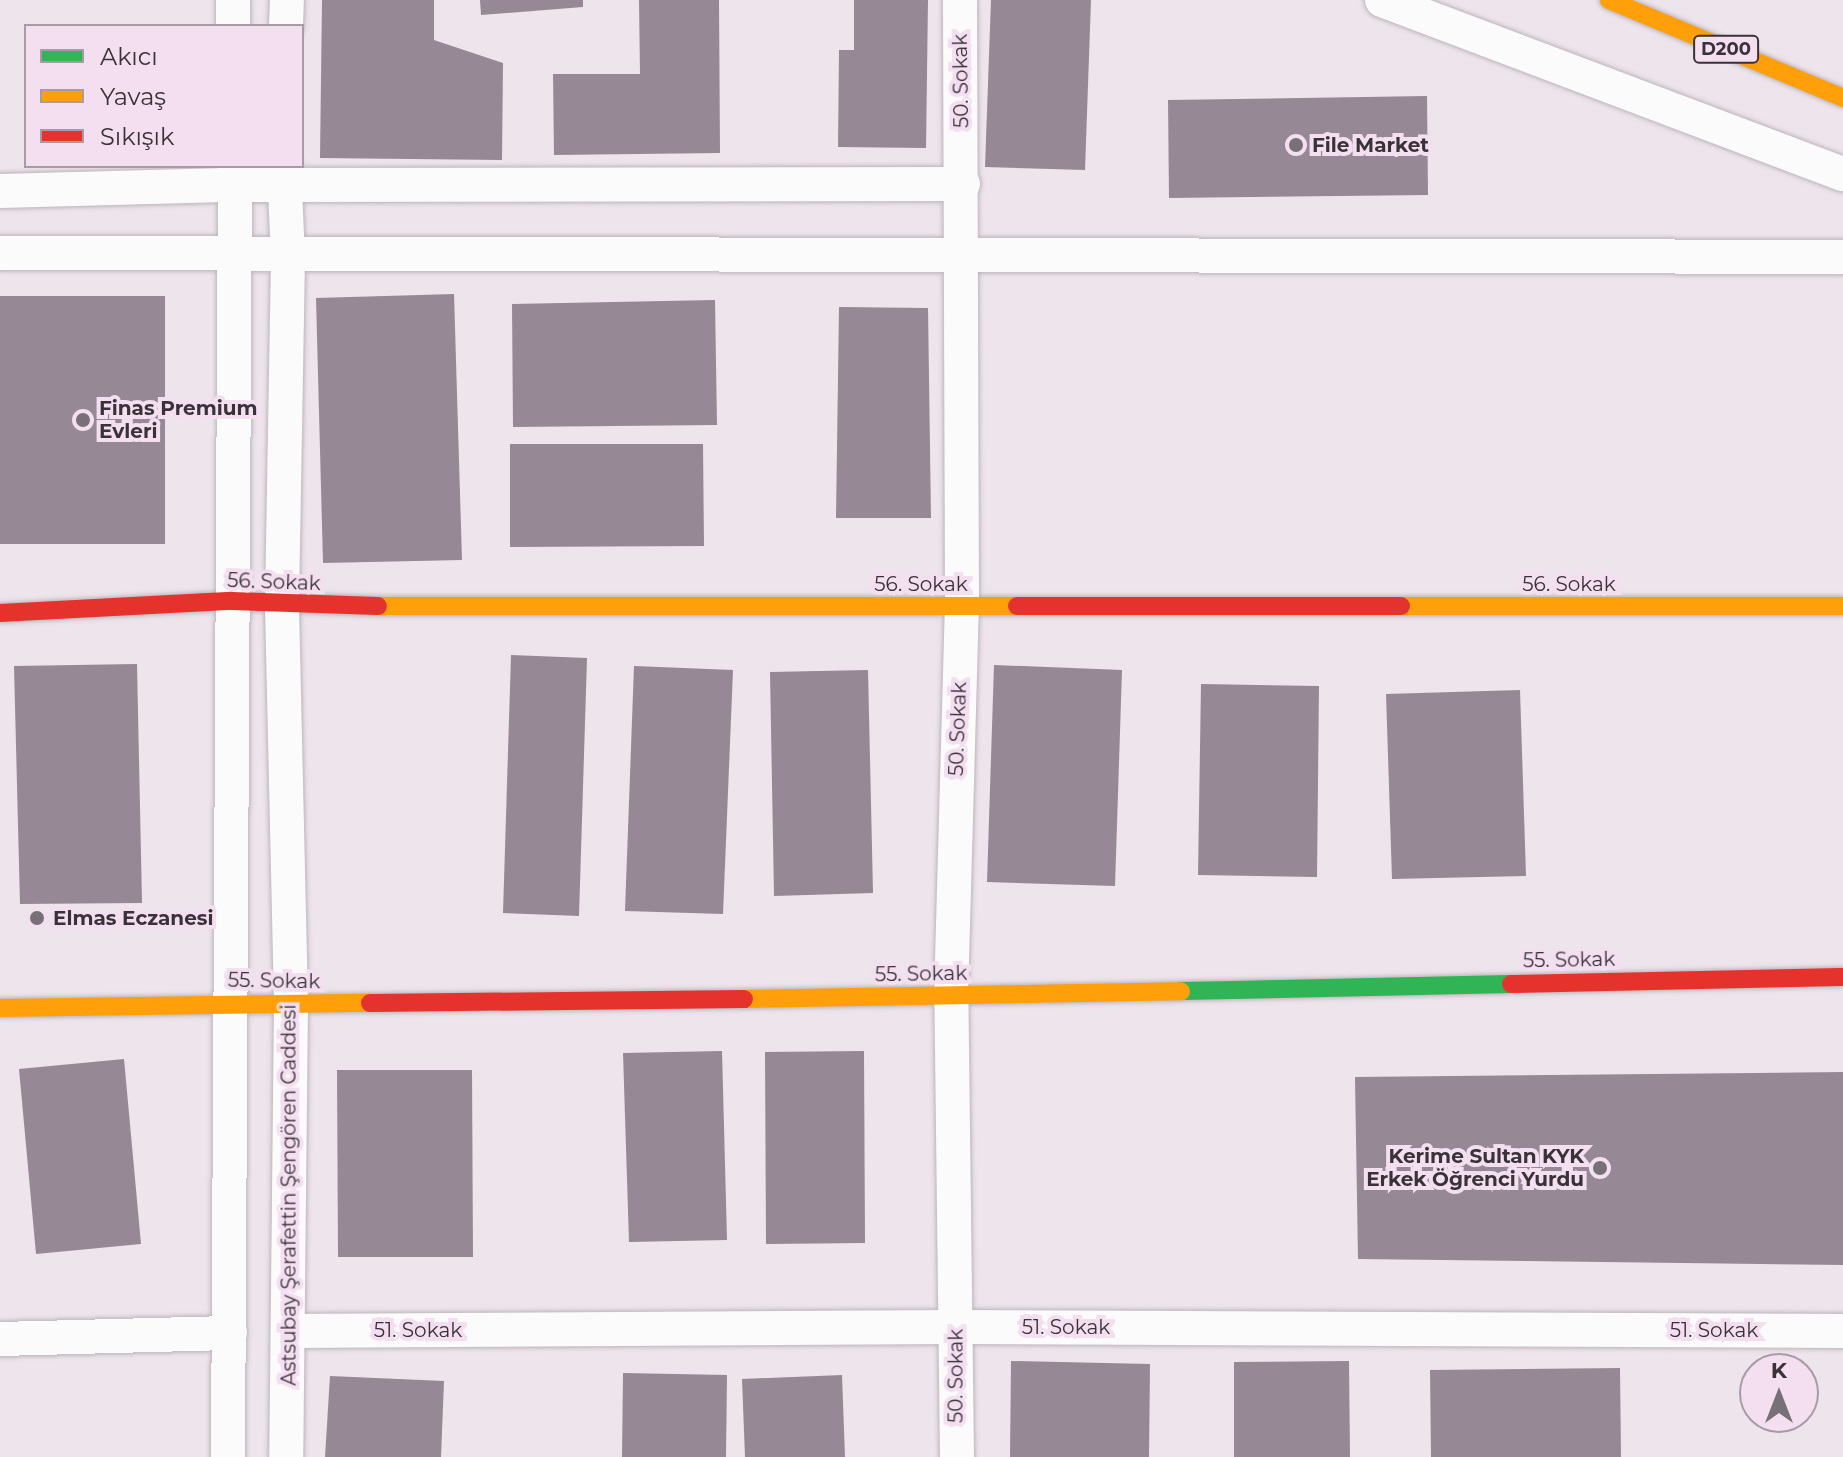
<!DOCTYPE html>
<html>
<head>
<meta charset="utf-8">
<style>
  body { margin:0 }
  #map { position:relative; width:1843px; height:1457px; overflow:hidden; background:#eee4ec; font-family:Montserrat,sans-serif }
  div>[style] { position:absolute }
  .building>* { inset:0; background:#968895 }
  .roads { filter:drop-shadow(0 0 2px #bcb5bb) drop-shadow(0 0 2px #bcb5bb) }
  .street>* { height:34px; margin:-17px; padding:0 17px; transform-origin:17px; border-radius:17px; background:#fcfbfc }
  .fast>* { height:18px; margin:-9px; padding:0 9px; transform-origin:9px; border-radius:9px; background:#30b455 }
  .slow>* { height:18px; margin:-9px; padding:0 9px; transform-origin:9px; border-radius:9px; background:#ff9f0a }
  .jam>* { height:18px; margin:-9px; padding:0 9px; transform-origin:9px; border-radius:9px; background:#e5322d }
  .dots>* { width:22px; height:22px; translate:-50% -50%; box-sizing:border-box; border:4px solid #f3dff0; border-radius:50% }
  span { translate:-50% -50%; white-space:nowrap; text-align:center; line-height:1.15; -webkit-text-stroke:8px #f3dff0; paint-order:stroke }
  .shield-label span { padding:2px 6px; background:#f3dff0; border:2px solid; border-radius:6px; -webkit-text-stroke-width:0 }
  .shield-label { font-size:18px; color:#393238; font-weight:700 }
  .street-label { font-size:20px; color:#393238 }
  .poi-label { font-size:20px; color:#393238; font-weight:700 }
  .left { translate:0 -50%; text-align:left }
  .right { translate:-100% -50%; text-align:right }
  .legend { position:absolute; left:24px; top:24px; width:280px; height:144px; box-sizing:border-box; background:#f3dff0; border:2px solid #a99aa6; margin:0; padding:10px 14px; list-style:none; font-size:24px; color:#393238 }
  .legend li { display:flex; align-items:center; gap:16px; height:40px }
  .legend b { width:40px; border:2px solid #a99aa6 }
  .north { position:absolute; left:1739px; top:1353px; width:80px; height:80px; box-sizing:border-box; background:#f3dff0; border:2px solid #a99aa6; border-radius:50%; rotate:0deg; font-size:22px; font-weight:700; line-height:32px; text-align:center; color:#393238 }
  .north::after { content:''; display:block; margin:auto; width:28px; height:36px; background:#787077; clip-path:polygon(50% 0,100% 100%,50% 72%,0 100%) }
</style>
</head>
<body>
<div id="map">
  <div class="building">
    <i style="clip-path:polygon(322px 0,434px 0,434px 40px,503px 63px,502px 160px,320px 158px)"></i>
    <i style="clip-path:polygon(480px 0,583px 0,583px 7px,481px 15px)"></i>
    <i style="clip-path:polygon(639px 0,719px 0,720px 153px,554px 155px,553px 74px,640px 74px)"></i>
    <i style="clip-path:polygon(854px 0,928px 0,926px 148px,838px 147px,839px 50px,854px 50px)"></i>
    <i style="clip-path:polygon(991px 0,1091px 0,1085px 170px,985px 167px)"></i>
    <i style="clip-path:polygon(1427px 96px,1428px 195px,1169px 198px,1168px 100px)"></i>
    <i style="clip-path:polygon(454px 294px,462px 560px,323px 563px,316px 298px)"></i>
    <i style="clip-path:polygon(0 296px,165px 296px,165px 544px,0 544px)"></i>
    <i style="clip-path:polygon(715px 300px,717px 425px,513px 427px,512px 304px)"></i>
    <i style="clip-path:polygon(839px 307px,928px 308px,931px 518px,836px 518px)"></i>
    <i style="clip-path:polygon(510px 444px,703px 444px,704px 546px,510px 547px)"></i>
    <i style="clip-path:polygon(511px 655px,587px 658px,579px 916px,503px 913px)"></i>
    <i style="clip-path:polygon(137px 664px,142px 903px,20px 904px,14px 666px)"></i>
    <i style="clip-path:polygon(994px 665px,1122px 670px,1115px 886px,987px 882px)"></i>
    <i style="clip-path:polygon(634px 666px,733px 670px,723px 914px,625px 911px)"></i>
    <i style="clip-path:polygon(868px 670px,873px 893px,774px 896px,770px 672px)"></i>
    <i style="clip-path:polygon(1201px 684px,1319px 686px,1317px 877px,1198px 875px)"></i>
    <i style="clip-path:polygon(1520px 690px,1526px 876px,1392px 879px,1386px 694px)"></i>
    <i style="clip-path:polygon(722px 1051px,727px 1240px,629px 1242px,623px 1053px)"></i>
    <i style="clip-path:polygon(864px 1051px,865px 1243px,766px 1244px,765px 1052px)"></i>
    <i style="clip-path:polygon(124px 1059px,141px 1244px,36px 1254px,19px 1069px)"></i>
    <i style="clip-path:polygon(337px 1070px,472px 1070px,473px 1257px,338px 1257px)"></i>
    <i style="clip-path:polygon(1843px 1072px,1843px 1265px,1358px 1259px,1355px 1077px)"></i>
    <i style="clip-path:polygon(1011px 1361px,1150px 1364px,1149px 1457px,1010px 1457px)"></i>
    <i style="clip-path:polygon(1349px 1361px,1350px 1457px,1234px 1457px,1234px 1362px)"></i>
    <i style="clip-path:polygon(1620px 1368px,1621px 1457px,1431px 1457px,1430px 1370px)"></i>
    <i style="clip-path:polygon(623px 1373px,727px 1375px,726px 1457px,622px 1457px)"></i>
    <i style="clip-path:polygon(842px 1375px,845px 1457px,745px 1457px,742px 1379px)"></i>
    <i style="clip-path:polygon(330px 1376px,444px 1381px,441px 1457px,325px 1457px)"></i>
  </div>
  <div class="roads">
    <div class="street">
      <i style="left:233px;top:0;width:26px;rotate:90deg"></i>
      <i style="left:1382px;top:0;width:493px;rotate:20.7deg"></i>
      <i style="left:286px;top:26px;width:26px;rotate:-88deg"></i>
      <i style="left:284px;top:166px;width:92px;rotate:87.5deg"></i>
      <i style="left:288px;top:258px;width:348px;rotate:91deg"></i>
      <i style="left:282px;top:606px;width:398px;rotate:88.7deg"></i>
      <i style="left:291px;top:1004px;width:453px;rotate:90.6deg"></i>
      <i style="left:0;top:191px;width:235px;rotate:-1.5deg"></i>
      <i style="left:235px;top:185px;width:728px;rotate:-0.08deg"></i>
      <i style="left:0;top:253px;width:1843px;rotate:0.12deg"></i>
      <i style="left:289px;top:1331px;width:667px;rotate:-0.34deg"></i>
      <i style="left:956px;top:1327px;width:887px;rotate:0.26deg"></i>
      <i style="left:0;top:1339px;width:230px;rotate:-1.5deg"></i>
      <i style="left:228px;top:1457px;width:1291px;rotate:-89.69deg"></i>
      <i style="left:957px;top:1457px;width:461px;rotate:-90.7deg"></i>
      <i style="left:951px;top:996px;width:390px;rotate:-88.4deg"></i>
      <i style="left:962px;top:606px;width:606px;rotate:-90.19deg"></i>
    </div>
    <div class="fast">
      <i style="left:1181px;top:991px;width:330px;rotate:-1.2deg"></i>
    </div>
    <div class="slow">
      <i style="left:1609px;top:0;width:254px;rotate:22.7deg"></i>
      <i style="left:378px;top:606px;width:639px"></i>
      <i style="left:1401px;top:606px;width:442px"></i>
      <i style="left:744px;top:999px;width:437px;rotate:-1deg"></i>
      <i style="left:0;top:1008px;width:370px;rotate:-0.8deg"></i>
    </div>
    <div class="jam">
      <i style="left:1017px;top:606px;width:384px"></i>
      <i style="left:0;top:613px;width:232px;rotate:-3deg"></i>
      <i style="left:232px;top:601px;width:146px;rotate:2deg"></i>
      <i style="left:1511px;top:984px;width:332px;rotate:-1.2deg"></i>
      <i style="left:370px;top:1003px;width:374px;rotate:-0.6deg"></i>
    </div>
  </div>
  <div class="dots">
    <i style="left:1296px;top:145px;background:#787077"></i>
    <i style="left:83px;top:420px;background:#787077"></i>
    <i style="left:37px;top:918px;background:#787077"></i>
    <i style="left:1600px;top:1168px;background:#787077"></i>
  </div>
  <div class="shield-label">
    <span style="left:1726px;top:49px">D200</span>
  </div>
  <div class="street-label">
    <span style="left:961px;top:81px;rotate:-91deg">50. Sokak</span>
    <span style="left:274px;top:582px;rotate:2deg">56. Sokak</span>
    <span style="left:921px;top:584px">56. Sokak</span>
    <span style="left:1569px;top:584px">56. Sokak</span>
    <span style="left:958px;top:729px;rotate:-88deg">50. Sokak</span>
    <span style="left:1569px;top:960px;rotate:-1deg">55. Sokak</span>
    <span style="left:921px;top:974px;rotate:-1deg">55. Sokak</span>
    <span style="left:274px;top:981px;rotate:1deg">55. Sokak</span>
    <span style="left:289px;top:1195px;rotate:-90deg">Astsubay Şerafettin Şengören Caddesi</span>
    <span style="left:1066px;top:1327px">51. Sokak</span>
    <span style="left:418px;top:1330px">51. Sokak</span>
    <span style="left:1714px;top:1330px">51. Sokak</span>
    <span style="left:956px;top:1376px;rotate:-90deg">50. Sokak</span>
  </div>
  <div class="poi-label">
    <span class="left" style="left:1312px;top:145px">File Market</span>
    <span class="left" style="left:99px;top:420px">Finas Premium<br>Evleri</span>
    <span class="left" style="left:53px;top:918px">Elmas Eczanesi</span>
    <span class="right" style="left:1584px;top:1168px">Kerime Sultan KYK<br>Erkek Öğrenci Yurdu</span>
  </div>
  <ul class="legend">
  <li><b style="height:10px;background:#30b455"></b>Akıcı</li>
  <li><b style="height:10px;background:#ff9f0a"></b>Yavaş</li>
  <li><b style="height:10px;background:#e5322d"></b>Sıkışık</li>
  </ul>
  <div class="north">K</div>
</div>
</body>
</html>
